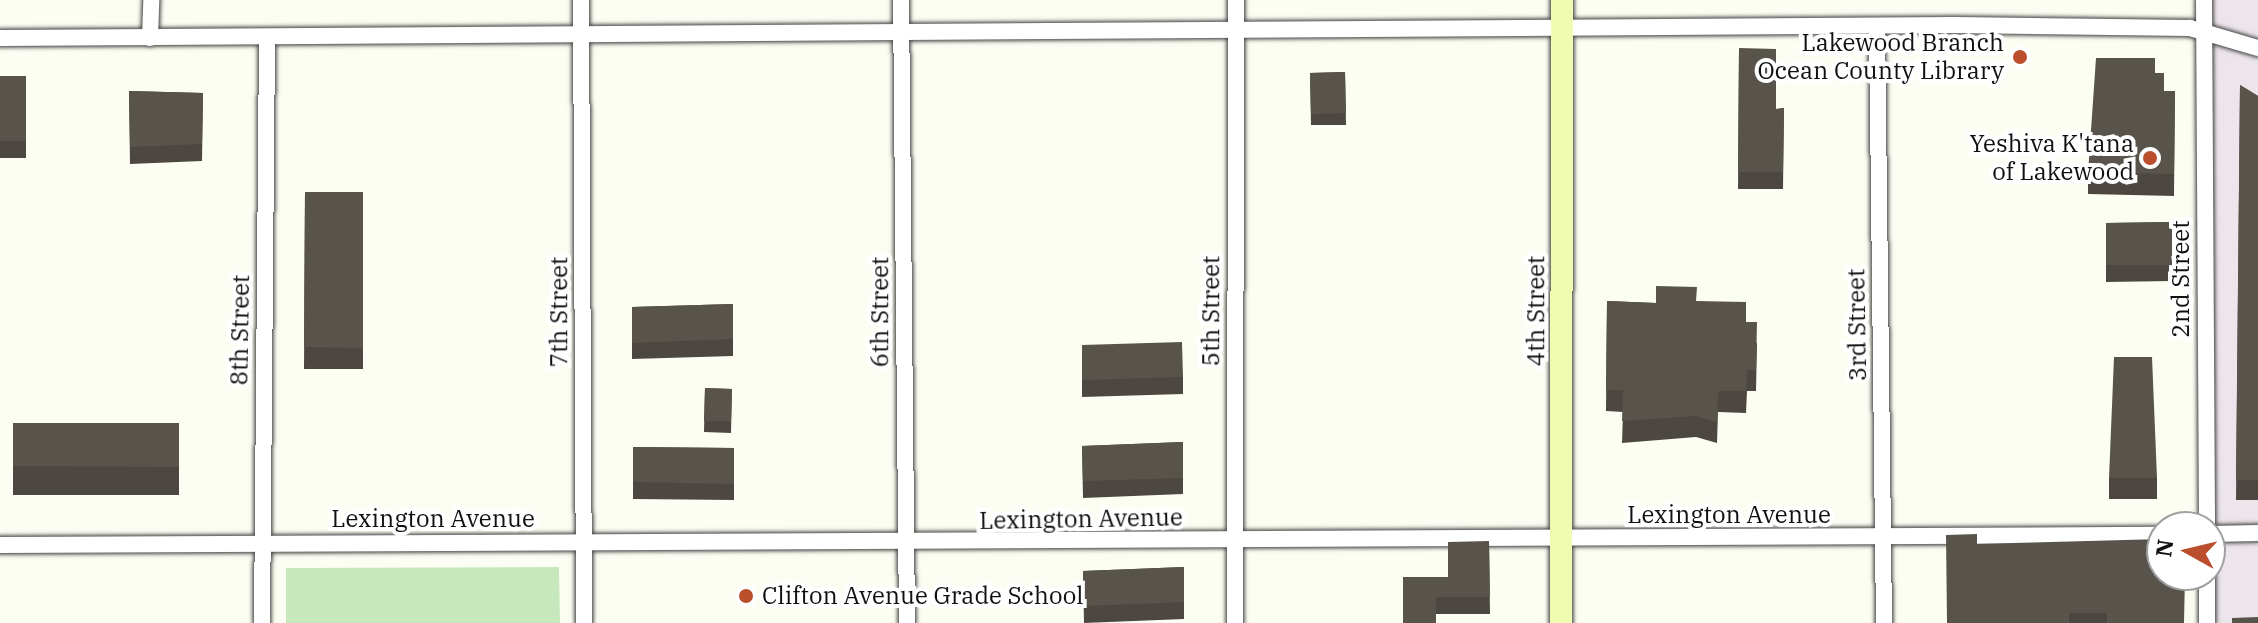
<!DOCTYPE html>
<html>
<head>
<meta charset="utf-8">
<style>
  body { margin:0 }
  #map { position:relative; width:2258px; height:623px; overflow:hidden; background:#fdfef3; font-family:"IBM Plex Serif",serif }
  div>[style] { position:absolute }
  .industrial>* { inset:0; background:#ede5ec }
  .green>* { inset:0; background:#c7e8bd }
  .roads { filter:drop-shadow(0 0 2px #434343) drop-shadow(0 0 2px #434343) }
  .street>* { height:16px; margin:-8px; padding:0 8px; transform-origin:8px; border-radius:8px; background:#fff }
  .secondary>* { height:22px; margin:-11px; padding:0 11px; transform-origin:11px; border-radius:11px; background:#eefbb1 }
  .wall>* { inset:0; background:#4c4841 }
  .building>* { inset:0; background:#58544c }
  .dots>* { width:22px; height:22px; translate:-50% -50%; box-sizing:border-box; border:4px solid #fff; border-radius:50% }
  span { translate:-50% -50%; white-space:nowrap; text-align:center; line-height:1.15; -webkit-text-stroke:8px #fff; paint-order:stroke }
  .poi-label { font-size:24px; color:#101010 }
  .right { translate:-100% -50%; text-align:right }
  .left { translate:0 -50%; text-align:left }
  .street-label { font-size:24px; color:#101010 }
  .north { position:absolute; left:2146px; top:511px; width:80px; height:80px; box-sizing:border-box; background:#fff; border:2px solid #9f9f9f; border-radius:50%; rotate:278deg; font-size:22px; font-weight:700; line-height:32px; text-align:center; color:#101010 }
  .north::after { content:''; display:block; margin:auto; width:28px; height:36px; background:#ba4e2d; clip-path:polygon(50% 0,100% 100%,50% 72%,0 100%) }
</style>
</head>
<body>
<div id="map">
  <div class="industrial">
    <i style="clip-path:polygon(2207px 0,2258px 0,2258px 623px,2203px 623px,2210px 575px)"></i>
  </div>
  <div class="green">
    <i style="clip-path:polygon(559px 567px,560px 623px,286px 623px,286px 568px)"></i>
  </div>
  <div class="roads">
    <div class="street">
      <i style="left:581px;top:0;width:623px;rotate:89.72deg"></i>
      <i style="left:901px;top:0;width:623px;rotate:89.45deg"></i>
      <i style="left:2204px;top:0;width:527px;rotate:89.67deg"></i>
      <i style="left:1877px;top:26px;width:597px;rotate:89.33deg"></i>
      <i style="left:0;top:38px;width:1954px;rotate:-0.38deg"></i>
      <i style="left:1954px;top:25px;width:236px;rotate:0.7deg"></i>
      <i style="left:2190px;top:28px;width:71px;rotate:16.4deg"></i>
      <i style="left:150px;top:38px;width:38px;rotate:-88deg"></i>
      <i style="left:2210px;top:534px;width:48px;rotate:-1.2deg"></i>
      <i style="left:0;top:545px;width:2162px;rotate:-0.27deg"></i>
      <i style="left:2207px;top:575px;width:48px;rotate:90deg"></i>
      <i style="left:262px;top:623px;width:585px;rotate:-89.51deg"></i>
      <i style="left:1235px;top:623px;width:623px;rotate:-89.91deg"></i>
    </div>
    <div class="secondary">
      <i style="left:1561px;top:623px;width:623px;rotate:-89.91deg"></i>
    </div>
  </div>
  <div class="wall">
    <i style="clip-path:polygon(1739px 48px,1776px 109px,1784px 108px,1783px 189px,1738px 189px)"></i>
    <i style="clip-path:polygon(1345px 72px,1346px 125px,1311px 125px,1310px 73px)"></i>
    <i style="clip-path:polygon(2155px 73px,2164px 91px,2175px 91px,2174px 196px,2088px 194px,2088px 173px)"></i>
    <i style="clip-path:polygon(0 76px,26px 76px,26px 158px,0 158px)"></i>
    <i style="clip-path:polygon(2240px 85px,2258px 96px,2258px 500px,2236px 500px)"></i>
    <i style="clip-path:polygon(129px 91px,203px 93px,202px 161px,130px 164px)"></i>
    <i style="clip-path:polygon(305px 192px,363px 192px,363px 369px,304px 369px)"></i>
    <i style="clip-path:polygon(2172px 222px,2172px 281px,2106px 282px,2106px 223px)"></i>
    <i style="clip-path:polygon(1607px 301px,1656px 303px,1697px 301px,1746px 322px,1757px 344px,1756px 391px,1747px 391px,1746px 413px,1718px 412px,1717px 443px,1696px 437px,1622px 443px,1623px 412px,1606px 411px)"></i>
    <i style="clip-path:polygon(733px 304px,733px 356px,632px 359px,632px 307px)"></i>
    <i style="clip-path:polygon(1082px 345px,1183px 377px,1183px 394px,1082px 397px)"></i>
    <i style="clip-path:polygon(705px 388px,732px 389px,731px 433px,704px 432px)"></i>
    <i style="clip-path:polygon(13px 423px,179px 423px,179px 495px,13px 495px)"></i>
    <i style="clip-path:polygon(1183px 442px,1183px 494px,1083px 498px,1082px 446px)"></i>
    <i style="clip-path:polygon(633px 447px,734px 448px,734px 500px,633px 499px)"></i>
    <i style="clip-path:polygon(2109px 478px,2157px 478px,2157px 499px,2109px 499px)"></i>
    <i style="clip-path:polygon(1489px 541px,1490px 614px,1436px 614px,1403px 623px,1448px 577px)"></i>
    <i style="clip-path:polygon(1977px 544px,2184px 623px,1947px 623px)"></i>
    <i style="clip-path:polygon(1184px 567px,1184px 619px,1084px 623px,1083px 571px)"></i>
  </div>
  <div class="building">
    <i style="clip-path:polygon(1739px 48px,1776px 49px,1776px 109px,1784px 108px,1783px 172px,1738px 172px)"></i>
    <i style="clip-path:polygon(2096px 58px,2155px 58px,2155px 73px,2164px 73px,2164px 91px,2175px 91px,2174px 174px,2088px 173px)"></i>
    <i style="clip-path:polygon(1345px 72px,1346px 113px,1311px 114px,1310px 73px)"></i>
    <i style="clip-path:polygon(0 76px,26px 76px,26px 141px,0 141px)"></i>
    <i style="clip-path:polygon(2240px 85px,2258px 96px,2258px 480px,2236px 480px)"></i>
    <i style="clip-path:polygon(129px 91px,203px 93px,202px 144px,130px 147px)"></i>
    <i style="clip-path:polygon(305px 192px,363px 192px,363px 348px,304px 347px)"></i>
    <i style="clip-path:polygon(2172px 222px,2172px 265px,2106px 265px,2106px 223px)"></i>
    <i style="clip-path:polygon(1656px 286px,1697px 287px,1696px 301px,1746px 302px,1746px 322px,1757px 322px,1756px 370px,1747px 370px,1746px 391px,1718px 391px,1717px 422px,1696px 416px,1622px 421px,1623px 390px,1606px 390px,1607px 301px,1656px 303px)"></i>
    <i style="clip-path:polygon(733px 304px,733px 339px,632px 343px,632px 307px)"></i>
    <i style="clip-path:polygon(1182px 342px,1183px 377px,1082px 380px,1082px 345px)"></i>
    <i style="clip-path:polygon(2114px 357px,2152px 357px,2157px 478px,2109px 478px)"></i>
    <i style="clip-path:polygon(705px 388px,732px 389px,731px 421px,704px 421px)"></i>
    <i style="clip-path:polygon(13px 423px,179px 423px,179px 467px,13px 466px)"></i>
    <i style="clip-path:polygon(1183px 442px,1183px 478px,1083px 481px,1082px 446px)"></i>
    <i style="clip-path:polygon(633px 447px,734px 448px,734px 484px,633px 482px)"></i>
    <i style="clip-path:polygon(1977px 534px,1977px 544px,2162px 539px,2162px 575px,2185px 575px,2184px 623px,2107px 623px,2107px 613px,2069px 613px,2069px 623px,1947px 623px,1946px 535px)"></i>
    <i style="clip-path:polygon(1489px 541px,1490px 597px,1436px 597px,1436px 623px,1403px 623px,1403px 577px,1448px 577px,1448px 542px)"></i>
    <i style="clip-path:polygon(1184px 567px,1184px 602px,1084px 606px,1083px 571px)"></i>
    <i style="clip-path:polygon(2258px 617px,2258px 623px,2232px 623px,2232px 618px)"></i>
  </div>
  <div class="dots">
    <i style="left:2020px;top:57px;background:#ba4e2d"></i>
    <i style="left:2150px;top:158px;background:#ba4e2d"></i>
    <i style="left:746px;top:596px;background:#ba4e2d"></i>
  </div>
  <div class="poi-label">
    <span class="right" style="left:2004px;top:57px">Lakewood Branch<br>Ocean County Library</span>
    <span class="right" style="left:2134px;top:158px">Yeshiva K'tana<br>of Lakewood</span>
    <span class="left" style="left:762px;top:596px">Clifton Avenue Grade School</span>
  </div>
  <div class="street-label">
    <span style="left:2181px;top:279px;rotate:-90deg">2nd Street</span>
    <span style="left:1211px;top:311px;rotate:-90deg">5th Street</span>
    <span style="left:1536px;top:311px;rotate:-90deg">4th Street</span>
    <span style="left:559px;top:312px;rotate:-90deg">7th Street</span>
    <span style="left:880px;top:312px;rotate:-90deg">6th Street</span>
    <span style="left:1857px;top:325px;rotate:-91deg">3rd Street</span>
    <span style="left:240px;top:330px;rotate:-89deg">8th Street</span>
    <span style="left:1729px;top:515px">Lexington Avenue</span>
    <span style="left:433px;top:519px">Lexington Avenue</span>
    <span style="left:1081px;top:519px;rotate:-1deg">Lexington Avenue</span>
  </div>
  <div class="north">N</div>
</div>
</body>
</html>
